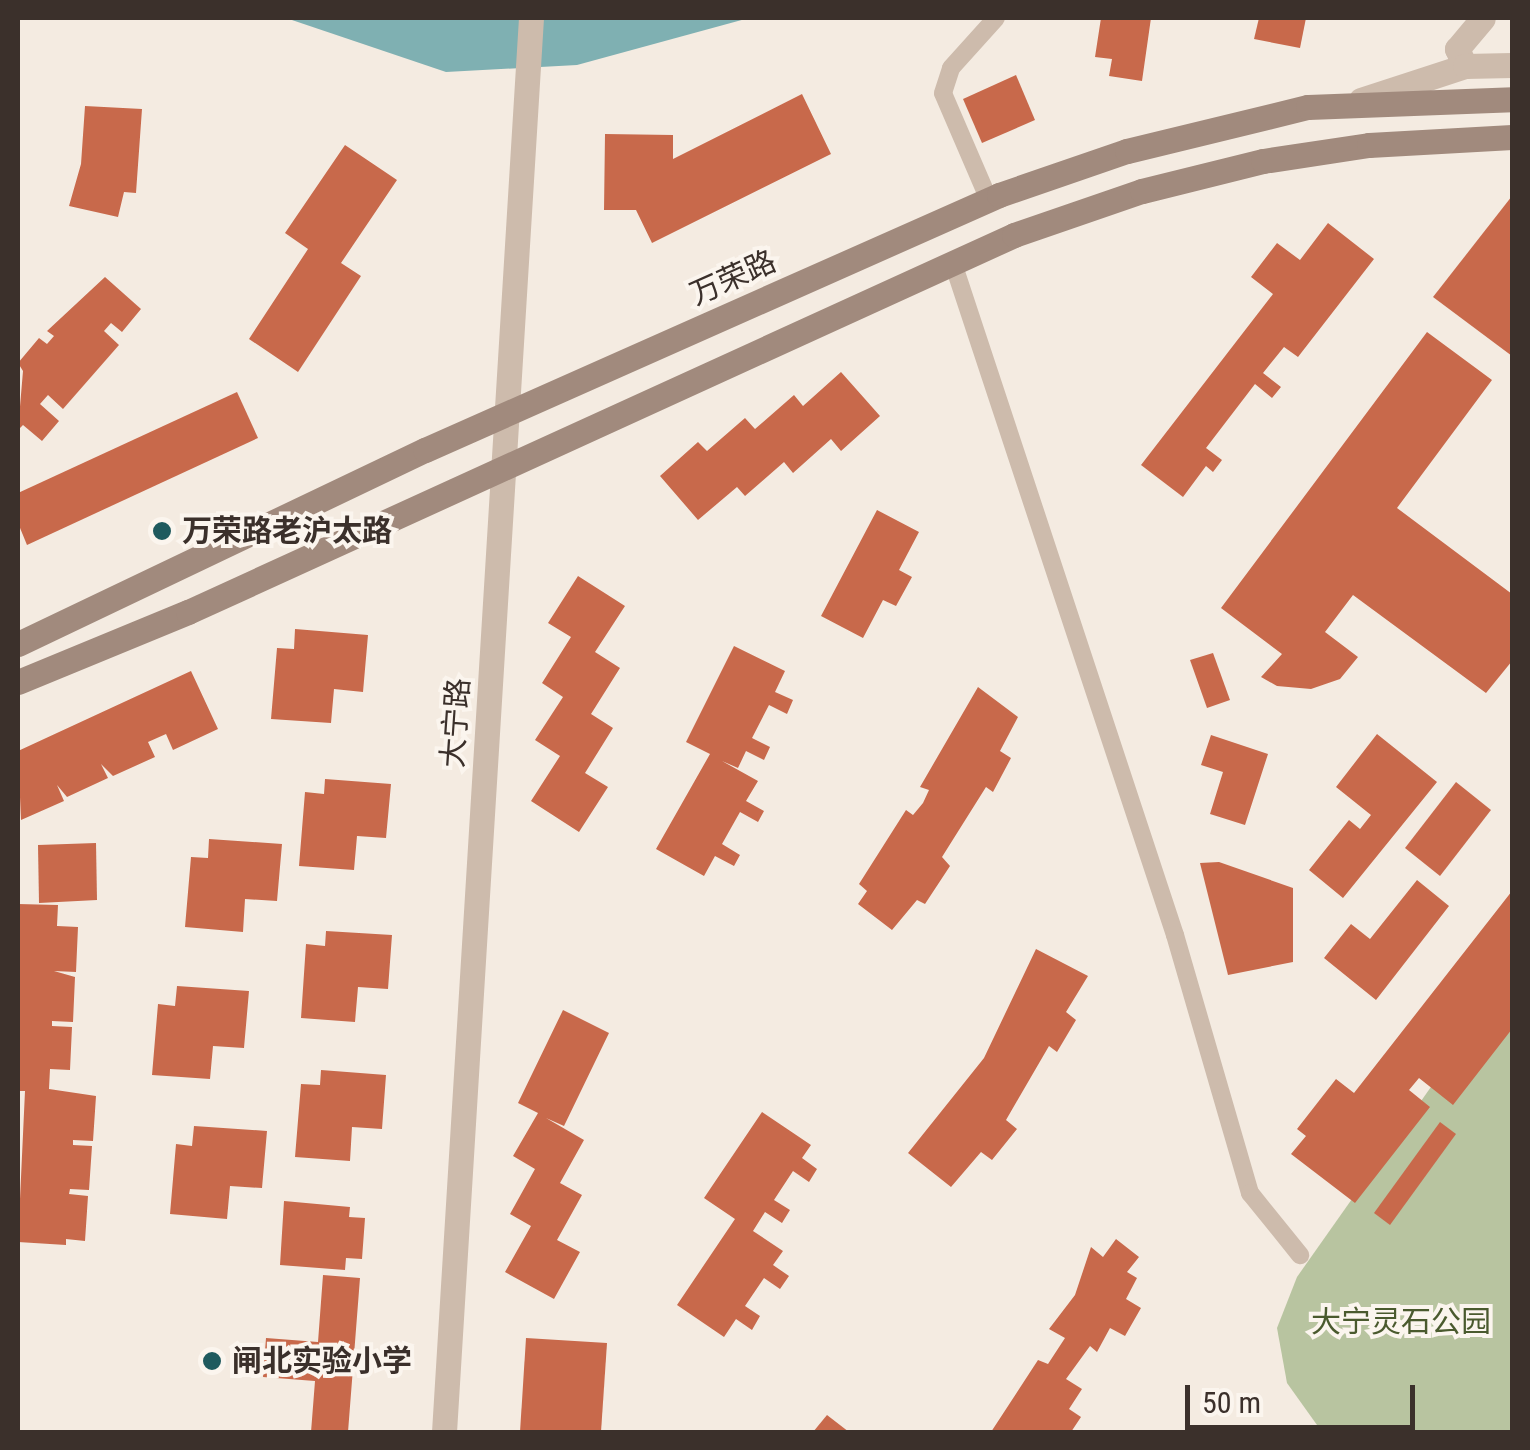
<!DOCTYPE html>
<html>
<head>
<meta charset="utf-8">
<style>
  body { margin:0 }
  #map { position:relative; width:1530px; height:1450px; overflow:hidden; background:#f4ebe1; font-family:"Roboto Condensed","Noto Sans SC",sans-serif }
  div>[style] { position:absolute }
  .green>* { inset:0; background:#b8c4a0 }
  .water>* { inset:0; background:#7fb0b2 }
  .building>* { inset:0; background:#c8694b }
  .service>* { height:18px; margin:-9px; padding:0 9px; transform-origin:9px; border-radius:9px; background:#cdbbac }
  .minor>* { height:25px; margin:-12.5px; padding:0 12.5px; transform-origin:12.5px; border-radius:12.5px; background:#cdbbac }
  .secondary>* { height:25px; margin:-12.5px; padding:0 12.5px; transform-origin:12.5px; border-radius:12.5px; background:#a18a7d }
  .dots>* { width:28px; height:28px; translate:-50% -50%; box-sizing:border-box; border:5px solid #fbf5ee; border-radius:50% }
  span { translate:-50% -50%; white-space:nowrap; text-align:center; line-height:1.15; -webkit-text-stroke:8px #fbf5ee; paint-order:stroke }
  .street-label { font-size:30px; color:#3b302b }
  .poi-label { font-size:30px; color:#3b302b; font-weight:700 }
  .left { translate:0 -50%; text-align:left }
  .park-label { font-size:30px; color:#4a5a2e }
  .frame { position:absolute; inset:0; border:20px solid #3b302b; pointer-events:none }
  .scale { position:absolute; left:1185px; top:1385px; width:230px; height:45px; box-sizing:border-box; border:5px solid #3b302b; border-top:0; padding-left:12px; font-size:30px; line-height:35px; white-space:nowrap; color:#3b302b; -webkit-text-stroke:8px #fbf5ee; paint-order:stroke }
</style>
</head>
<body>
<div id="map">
  <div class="green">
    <i style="clip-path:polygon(1512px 972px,1512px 1432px,1322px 1432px,1287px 1383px,1277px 1328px,1297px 1277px)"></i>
  </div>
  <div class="water">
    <i style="clip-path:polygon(286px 18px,749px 18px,577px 65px,446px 72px)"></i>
  </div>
  <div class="building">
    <i style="clip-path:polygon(1101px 18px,1151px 18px,1142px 81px,1109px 76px,1112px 59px,1095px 57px)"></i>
    <i style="clip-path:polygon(1259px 18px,1306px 18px,1300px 48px,1254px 39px)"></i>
    <i style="clip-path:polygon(1016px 75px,1035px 120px,982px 143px,963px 99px)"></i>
    <i style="clip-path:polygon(802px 94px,831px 154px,652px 243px,636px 210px,604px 210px,605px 134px,673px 135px,673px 159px)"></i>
    <i style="clip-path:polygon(85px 106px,142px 109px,136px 193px,124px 192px,118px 217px,69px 206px,81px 164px)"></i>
    <i style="clip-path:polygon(345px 145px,397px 180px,341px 263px,361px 276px,298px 372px,249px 339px,308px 249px,285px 233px)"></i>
    <i style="clip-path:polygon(1512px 196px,1512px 356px,1433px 297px)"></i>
    <i style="clip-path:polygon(1328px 223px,1374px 259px,1298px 357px,1284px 347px,1263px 373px,1281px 387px,1272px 398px,1255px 384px,1206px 448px,1222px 460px,1213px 472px,1206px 466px,1183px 497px,1141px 465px,1273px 294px,1251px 277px,1277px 243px,1300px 260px)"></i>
    <i style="clip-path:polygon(105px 277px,141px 309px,122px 332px,111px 323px,104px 331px,119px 345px,63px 409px,48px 395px,40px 404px,59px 421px,42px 441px,23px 425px,18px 430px,23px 371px,18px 363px,39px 338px,47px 344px,54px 336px,47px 331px)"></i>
    <i style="clip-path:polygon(1427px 332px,1492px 380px,1397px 508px,1512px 594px,1512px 661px,1486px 693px,1353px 595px,1325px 632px,1358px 657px,1340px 679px,1311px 689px,1277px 686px,1261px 677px,1282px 654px,1221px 608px)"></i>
    <i style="clip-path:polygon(841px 372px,880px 416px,841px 451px,831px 439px,793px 473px,784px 462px,745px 496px,737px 487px,698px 520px,660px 476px,698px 442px,707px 451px,745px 418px,755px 429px,794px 395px,803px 406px)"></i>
    <i style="clip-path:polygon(237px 392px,258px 438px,27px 545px,18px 523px,18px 493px)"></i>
    <i style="clip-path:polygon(877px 510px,919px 532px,899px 570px,912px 577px,896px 606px,883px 600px,863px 638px,821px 616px)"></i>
    <i style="clip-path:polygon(578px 576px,625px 606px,595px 652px,620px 668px,591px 714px,613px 728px,585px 773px,608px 787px,579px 832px,531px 801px,560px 756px,535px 740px,563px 697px,542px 683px,571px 637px,548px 623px)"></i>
    <i style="clip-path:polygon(295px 629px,368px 635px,363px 692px,334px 689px,331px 723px,271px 719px,277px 648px,294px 649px)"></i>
    <i style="clip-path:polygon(734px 646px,785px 671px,775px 692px,793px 700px,787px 714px,769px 705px,752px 738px,770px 747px,764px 760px,746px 751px,738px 768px,722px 761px,758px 781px,746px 801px,764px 811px,758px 822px,740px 812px,722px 844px,740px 855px,734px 866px,715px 856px,704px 876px,656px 849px,710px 754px,686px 742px)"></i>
    <i style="clip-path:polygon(1213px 653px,1230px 700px,1207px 708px,1190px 660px)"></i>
    <i style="clip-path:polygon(191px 671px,218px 729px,173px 750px,166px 734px,148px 742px,155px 757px,113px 776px,101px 764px,108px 778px,67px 797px,57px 785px,64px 801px,21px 820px,18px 751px)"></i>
    <i style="clip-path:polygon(978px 687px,1018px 717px,1000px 751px,1011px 758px,993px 792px,986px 787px,942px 857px,950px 866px,925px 904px,917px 900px,892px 930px,858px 904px,867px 891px,859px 884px,906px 810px,913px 815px,923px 803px,929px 790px,920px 787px)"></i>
    <i style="clip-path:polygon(1377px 734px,1437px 782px,1343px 898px,1309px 870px,1349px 820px,1360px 829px,1371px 815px,1336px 787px)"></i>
    <i style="clip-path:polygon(1211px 735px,1268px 754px,1245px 825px,1210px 814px,1223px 772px,1201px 765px)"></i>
    <i style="clip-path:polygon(325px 779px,391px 784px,386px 838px,357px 836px,354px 870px,299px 866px,305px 792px,324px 794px)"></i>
    <i style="clip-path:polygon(1456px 782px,1491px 810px,1440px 876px,1405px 848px)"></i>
    <i style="clip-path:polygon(209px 839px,282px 844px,277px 901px,245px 899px,243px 932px,185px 927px,191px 857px,208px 858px)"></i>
    <i style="clip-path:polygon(96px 843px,97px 900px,39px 903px,38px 845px)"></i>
    <i style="clip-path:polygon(1219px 862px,1293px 888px,1293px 962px,1228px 975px,1200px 863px)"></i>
    <i style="clip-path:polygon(1417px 880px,1449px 906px,1376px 1000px,1324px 958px,1351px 924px,1370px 939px)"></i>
    <i style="clip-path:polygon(1512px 891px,1512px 1029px,1453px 1105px,1419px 1078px,1409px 1090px,1430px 1107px,1355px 1203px,1291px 1154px,1306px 1136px,1297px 1129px,1336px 1079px,1354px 1093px)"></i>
    <i style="clip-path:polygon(18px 904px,58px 905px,57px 926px,78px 927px,76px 972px,54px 971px,75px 977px,73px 1022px,52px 1021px,52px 1026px,72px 1027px,70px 1070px,50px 1069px,49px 1089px,96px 1096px,93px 1141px,73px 1140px,73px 1145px,92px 1146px,89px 1190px,70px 1189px,69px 1194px,88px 1196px,85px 1241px,66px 1239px,66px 1245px,18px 1242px,25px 1091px,18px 1091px)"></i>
    <i style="clip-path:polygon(326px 931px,392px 935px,388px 989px,358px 987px,355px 1022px,301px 1018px,306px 944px,325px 946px)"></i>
    <i style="clip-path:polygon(1036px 949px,1088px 976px,1066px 1012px,1076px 1020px,1057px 1052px,1049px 1046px,1006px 1120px,1017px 1129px,992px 1160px,981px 1152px,951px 1187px,908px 1153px,984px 1058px)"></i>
    <i style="clip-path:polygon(177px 986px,249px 991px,244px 1048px,213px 1046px,210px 1079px,152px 1075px,158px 1004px,175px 1006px)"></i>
    <i style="clip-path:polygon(563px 1010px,609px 1033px,564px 1126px,546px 1118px,584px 1140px,560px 1183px,582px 1195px,557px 1240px,580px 1252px,554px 1299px,505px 1272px,531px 1226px,510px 1214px,535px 1169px,513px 1156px,538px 1113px,518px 1103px)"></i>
    <i style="clip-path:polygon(321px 1070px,386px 1075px,382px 1129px,352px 1127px,350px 1161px,295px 1157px,301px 1084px,320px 1085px)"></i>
    <i style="clip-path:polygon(762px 1112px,811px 1145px,802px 1158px,817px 1169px,809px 1182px,793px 1171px,774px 1200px,790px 1210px,782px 1223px,765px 1212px,753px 1231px,783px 1251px,773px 1265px,789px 1276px,780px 1289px,764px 1278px,745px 1306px,760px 1316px,752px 1330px,736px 1319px,724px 1337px,677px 1305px,735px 1219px,704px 1198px)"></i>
    <i style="clip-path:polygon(1440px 1122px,1456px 1134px,1390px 1225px,1374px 1213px)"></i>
    <i style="clip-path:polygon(194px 1126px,267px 1131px,262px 1188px,230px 1186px,227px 1219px,170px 1214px,176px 1144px,192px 1146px)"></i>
    <i style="clip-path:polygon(284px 1201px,350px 1207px,349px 1217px,365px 1218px,362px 1259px,346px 1258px,345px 1270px,280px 1265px)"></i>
    <i style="clip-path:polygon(1116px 1239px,1139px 1257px,1127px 1272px,1137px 1278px,1126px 1299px,1141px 1308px,1125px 1336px,1110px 1328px,1097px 1352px,1090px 1346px,1066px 1379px,1082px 1389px,1069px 1409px,1081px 1417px,1071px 1432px,991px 1432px,1038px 1360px,1048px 1364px,1065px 1338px,1049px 1329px,1075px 1295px,1091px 1247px,1103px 1257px)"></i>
    <i style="clip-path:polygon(323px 1275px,360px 1278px,348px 1432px,311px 1432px,315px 1381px,263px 1377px,266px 1338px,318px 1342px)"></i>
    <i style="clip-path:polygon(526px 1338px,607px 1343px,601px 1432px,520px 1432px)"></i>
    <i style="clip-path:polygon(827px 1415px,849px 1432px,813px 1432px)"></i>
  </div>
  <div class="service">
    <i style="left:989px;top:200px;width:116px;rotate:-113.3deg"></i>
    <i style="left:943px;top:93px;width:26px;rotate:-72deg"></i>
    <i style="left:951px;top:68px;width:67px;rotate:-48deg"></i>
    <i style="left:953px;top:263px;width:708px;rotate:71.72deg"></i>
    <i style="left:1175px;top:935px;width:269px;rotate:73.8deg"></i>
    <i style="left:1250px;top:1193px;width:80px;rotate:51.1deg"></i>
  </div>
  <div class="minor">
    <i style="left:1465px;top:66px;width:19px;rotate:-115deg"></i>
    <i style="left:1457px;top:49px;width:40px;rotate:-50deg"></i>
    <i style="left:1361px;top:100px;width:109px;rotate:-18.1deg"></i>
    <i style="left:1465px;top:66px;width:47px;rotate:-1.2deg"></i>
    <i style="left:444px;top:1432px;width:1417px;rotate:-86.48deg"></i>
  </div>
  <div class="secondary">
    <i style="left:18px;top:644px;width:451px;rotate:-25.5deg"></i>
    <i style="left:425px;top:450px;width:628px;rotate:-23.95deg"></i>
    <i style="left:999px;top:195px;width:135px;rotate:-19deg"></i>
    <i style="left:1127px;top:151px;width:186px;rotate:-13.7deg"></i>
    <i style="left:1308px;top:107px;width:204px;rotate:-2.2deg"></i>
    <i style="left:18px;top:682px;width:184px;rotate:-22.4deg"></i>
    <i style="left:188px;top:612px;width:908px;rotate:-24.53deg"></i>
    <i style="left:1014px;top:235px;width:135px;rotate:-19deg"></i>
    <i style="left:1142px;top:191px;width:125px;rotate:-13.9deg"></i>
    <i style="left:1263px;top:161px;width:107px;rotate:-8.6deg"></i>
    <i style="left:1369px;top:145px;width:143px;rotate:-3.2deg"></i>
  </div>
  <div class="dots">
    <i style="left:162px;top:531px;background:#1f5a5e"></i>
    <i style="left:212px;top:1361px;background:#1f5a5e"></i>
  </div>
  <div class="street-label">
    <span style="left:733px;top:278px;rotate:-24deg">万荣路</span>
    <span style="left:456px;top:723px;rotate:-86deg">大宁路</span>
  </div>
  <div class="poi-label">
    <span class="left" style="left:182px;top:531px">万荣路老沪太路</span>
    <span class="left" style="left:232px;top:1361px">闸北实验小学</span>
  </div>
  <div class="park-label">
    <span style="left:1401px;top:1322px">大宁灵石公园</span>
  </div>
  <div class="frame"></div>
  <div class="scale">50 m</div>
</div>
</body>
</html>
